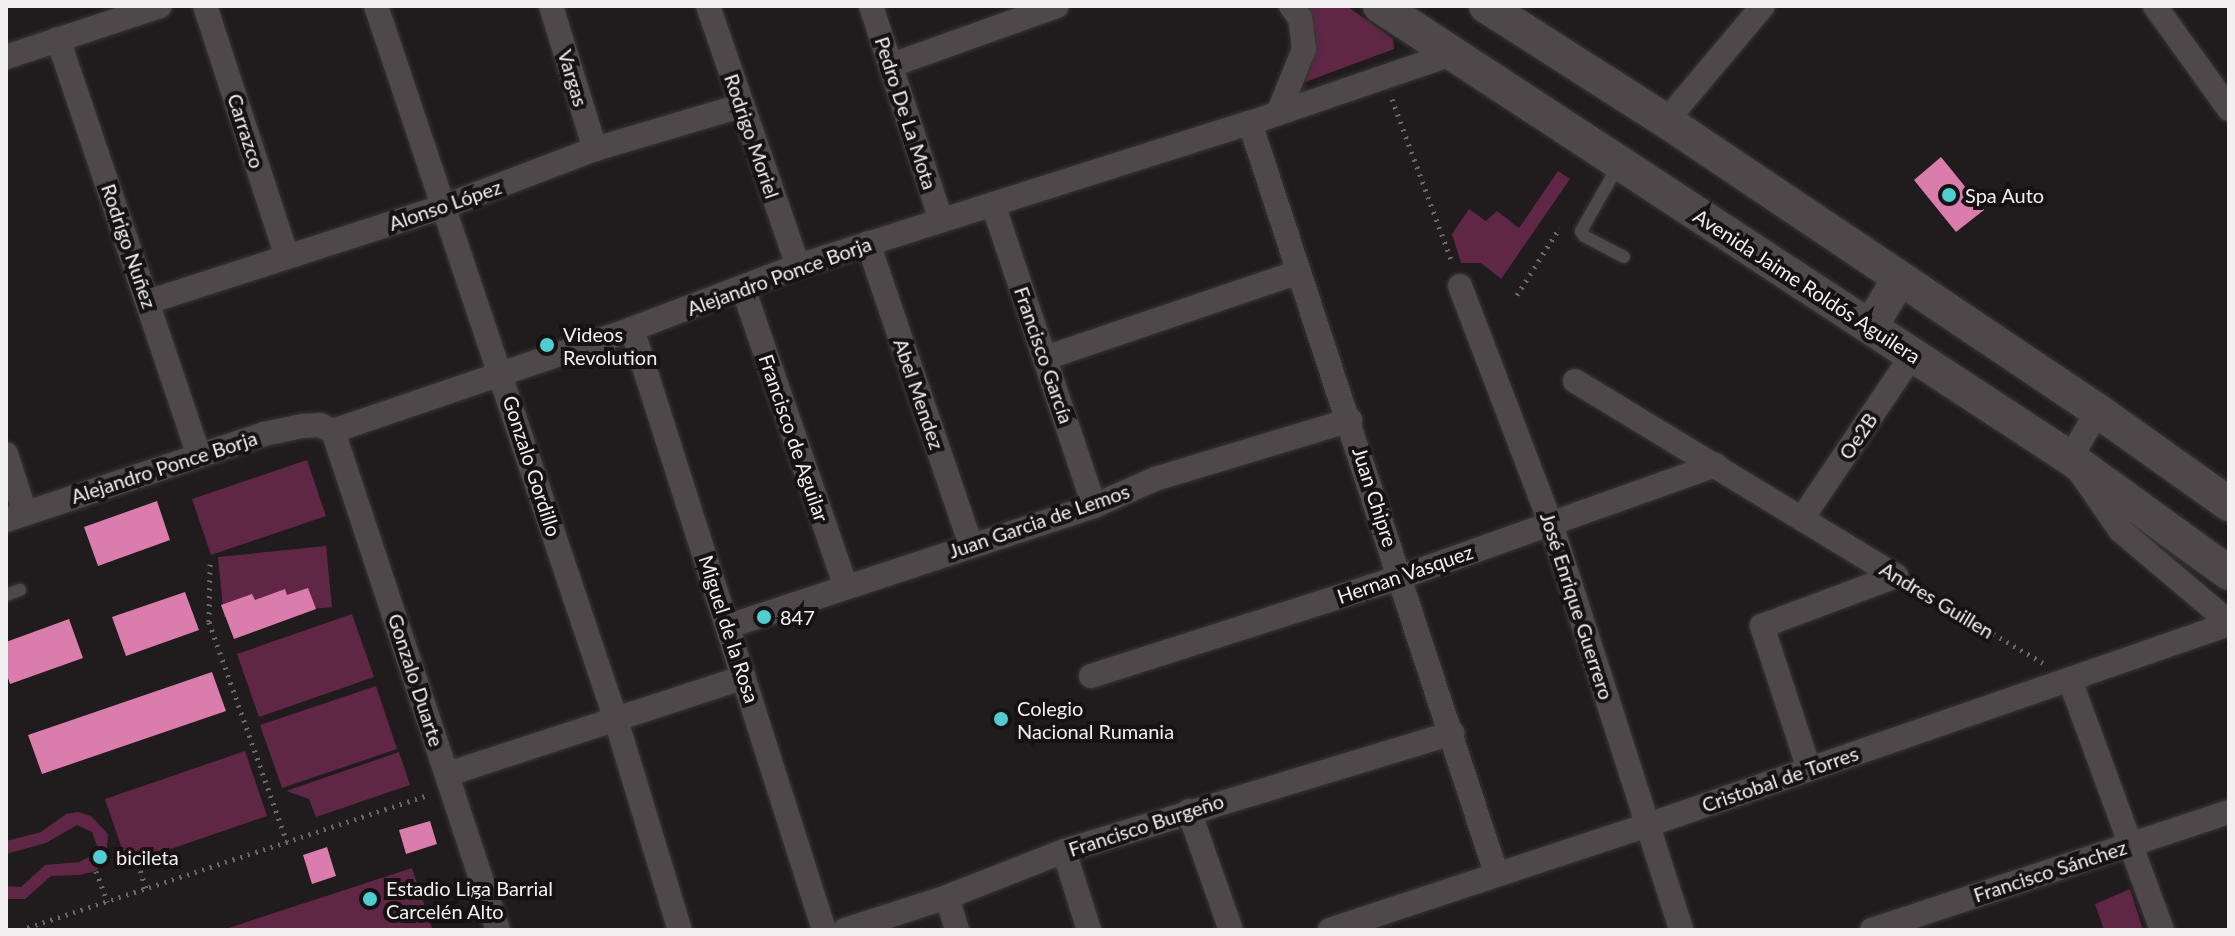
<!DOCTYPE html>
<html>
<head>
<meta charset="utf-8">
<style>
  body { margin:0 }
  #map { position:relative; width:2235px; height:936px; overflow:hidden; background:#201b1d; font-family:Lato,sans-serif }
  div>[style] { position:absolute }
  .green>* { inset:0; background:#5f2645 }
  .building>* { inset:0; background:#da7dac }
  .path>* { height:5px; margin-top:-2.5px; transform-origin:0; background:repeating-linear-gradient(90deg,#6b6668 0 2px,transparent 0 8px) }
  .roads { filter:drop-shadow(0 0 2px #383536) drop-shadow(0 0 2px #383536) }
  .lane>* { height:12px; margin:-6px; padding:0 6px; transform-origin:6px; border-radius:6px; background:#4e484b }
  .street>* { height:24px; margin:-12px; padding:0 12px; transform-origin:12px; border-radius:12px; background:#4e484b }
  .secondary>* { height:34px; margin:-17px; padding:0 17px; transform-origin:17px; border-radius:17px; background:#4e484b }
  .dots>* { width:22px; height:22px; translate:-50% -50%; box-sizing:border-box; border:4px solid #161214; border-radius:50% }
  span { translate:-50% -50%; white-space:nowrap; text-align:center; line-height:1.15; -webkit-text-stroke:8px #161214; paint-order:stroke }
  .street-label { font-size:20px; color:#f2eff0 }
  .poi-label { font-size:20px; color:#f2eff0 }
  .left { translate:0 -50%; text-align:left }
  .frame { position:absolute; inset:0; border:8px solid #f2eff0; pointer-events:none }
</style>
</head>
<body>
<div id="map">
  <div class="green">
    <i style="clip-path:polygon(1302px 6px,1347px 6px,1393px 39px,1394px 49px,1305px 82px,1316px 50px,1309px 17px)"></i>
    <i style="clip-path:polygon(1558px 171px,1570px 179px,1501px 279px,1481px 263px,1461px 263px,1452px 234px,1469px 209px,1486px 221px,1497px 211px,1519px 228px)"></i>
    <i style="clip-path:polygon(307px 460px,326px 516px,211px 555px,192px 499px)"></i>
    <i style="clip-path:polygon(326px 546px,332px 607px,224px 617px,218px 557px)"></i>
    <i style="clip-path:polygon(352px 614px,374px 677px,259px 717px,237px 654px)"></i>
    <i style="clip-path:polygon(376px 686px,397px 749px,282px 788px,260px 725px)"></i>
    <i style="clip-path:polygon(245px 751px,267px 816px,127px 864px,105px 799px)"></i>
    <i style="clip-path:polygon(399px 752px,410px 785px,316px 817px,309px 799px,286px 791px)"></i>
    <i style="clip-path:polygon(78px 812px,91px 816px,108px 834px,106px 860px,96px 871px,80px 875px,51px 876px,25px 899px,6px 899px,6px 886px,21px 887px,45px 865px,79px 862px,95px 854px,97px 846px,92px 832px,77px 825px,46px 843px,6px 854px,6px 841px,41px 832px,66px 814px)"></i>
    <i style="clip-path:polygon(412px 868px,433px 930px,222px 930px)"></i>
    <i style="clip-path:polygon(2130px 889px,2143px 930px,2104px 930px,2095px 904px)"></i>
  </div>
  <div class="building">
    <i style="clip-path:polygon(1941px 157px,1984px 210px,1956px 232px,1914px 180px)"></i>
    <i style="clip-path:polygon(157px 501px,170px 540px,98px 566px,84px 527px)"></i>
    <i style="clip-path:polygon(308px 588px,316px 609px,234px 639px,221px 605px,252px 594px,255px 600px,285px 589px,287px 595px)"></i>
    <i style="clip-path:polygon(185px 592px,199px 630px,126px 656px,112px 617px)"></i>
    <i style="clip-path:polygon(69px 619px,83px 658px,10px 684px,6px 672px,6px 642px)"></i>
    <i style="clip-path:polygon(212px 672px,226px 711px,42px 774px,28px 735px)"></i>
    <i style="clip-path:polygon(430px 821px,437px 844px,406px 854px,399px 830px)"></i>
    <i style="clip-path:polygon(327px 847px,336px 876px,312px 884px,303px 855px)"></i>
  </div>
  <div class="path">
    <i style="left:1392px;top:99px;width:174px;rotate:69.8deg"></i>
    <i style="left:1517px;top:295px;width:80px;rotate:-57.7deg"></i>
    <i style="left:210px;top:564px;width:58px;rotate:91deg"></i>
    <i style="left:209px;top:622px;width:233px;rotate:70.5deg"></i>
    <i style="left:1917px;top:589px;width:146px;rotate:30.4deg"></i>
    <i style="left:138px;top:863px;width:27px;rotate:73deg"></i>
    <i style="left:96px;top:871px;width:33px;rotate:70deg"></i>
    <i style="left:20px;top:930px;width:431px;rotate:-18.3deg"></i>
  </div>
  <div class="roads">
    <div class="lane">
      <i style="left:1618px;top:166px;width:75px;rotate:119.6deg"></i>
      <i style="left:1581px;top:231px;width:6px;rotate:59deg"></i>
      <i style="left:1584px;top:236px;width:45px;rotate:27.7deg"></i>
      <i style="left:6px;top:595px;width:15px;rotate:-20deg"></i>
    </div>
    <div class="street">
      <i style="left:205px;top:6px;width:264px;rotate:71.9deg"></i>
      <i style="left:376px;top:6px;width:753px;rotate:71.42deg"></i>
      <i style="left:616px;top:720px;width:220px;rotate:73.1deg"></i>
      <i style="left:551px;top:6px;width:150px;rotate:72.9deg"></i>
      <i style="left:708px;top:6px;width:275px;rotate:70.9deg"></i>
      <i style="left:871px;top:6px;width:225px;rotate:71.9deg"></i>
      <i style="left:2155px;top:6px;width:127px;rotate:54.3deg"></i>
      <i style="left:58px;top:39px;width:437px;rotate:71.3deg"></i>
      <i style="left:6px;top:57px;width:162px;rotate:-18.3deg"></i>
      <i style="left:892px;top:65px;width:175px;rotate:-19.7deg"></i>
      <i style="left:1279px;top:111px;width:67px;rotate:-68deg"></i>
      <i style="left:1304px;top:49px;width:31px;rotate:-97deg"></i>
      <i style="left:1300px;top:18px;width:15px;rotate:-127deg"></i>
      <i style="left:1666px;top:121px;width:150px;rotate:-49.9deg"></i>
      <i style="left:1250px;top:123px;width:789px;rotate:71.84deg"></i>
      <i style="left:993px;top:204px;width:318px;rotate:71.5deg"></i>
      <i style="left:868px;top:243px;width:319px;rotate:71.2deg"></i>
      <i style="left:1460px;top:286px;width:255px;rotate:69.1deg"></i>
      <i style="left:1551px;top:524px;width:426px;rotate:72.2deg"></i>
      <i style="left:743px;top:288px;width:316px;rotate:71deg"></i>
      <i style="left:148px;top:302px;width:310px;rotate:-17.9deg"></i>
      <i style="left:443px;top:207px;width:163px;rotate:-20.9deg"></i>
      <i style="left:595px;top:149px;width:151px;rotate:-16.5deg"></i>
      <i style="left:632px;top:329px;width:631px;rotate:72.28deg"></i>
      <i style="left:1045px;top:358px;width:268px;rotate:-18.7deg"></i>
      <i style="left:1575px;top:381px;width:376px;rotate:31.3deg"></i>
      <i style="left:2098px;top:411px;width:55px;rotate:120.8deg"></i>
      <i style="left:2070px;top:458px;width:88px;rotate:55.2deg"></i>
      <i style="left:2120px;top:530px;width:143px;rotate:40.2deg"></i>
      <i style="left:333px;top:431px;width:526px;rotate:71.7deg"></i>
      <i style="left:6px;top:454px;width:62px;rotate:72.1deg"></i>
      <i style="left:1803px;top:517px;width:197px;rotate:-56deg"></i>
      <i style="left:6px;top:520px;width:272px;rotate:-18.4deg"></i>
      <i style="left:264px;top:434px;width:40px;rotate:-12deg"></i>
      <i style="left:303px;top:426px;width:17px;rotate:-3deg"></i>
      <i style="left:320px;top:425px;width:14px;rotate:25deg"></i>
      <i style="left:333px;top:431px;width:316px;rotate:-18.8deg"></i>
      <i style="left:632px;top:329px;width:178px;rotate:-20.8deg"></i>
      <i style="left:798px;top:266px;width:474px;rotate:-17.6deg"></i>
      <i style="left:1250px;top:123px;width:213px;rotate:-18.9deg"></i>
      <i style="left:729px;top:626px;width:384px;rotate:-18.2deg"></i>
      <i style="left:1094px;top:506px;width:67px;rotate:-23.9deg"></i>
      <i style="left:1155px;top:479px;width:204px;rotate:-16.8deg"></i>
      <i style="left:1091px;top:676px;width:325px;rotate:-17.7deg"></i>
      <i style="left:1401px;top:577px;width:334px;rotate:-19.6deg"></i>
      <i style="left:2070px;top:680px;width:266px;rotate:69.8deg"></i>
      <i style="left:1809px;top:769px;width:151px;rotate:-108.2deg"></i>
      <i style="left:1762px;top:626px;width:143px;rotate:-20.5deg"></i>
      <i style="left:448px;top:774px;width:311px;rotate:-18.1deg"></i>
      <i style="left:1189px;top:811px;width:126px;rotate:70.6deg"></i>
      <i style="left:1064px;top:851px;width:83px;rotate:72.4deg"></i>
      <i style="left:947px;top:897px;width:34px;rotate:73deg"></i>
      <i style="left:845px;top:930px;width:107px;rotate:-17.9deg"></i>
      <i style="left:947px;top:897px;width:126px;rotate:-21.5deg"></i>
      <i style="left:1064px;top:851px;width:406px;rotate:-16.9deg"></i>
      <i style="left:1330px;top:930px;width:335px;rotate:-18.3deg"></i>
      <i style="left:1648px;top:825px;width:615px;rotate:-19.08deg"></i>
      <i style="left:1872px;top:930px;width:376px;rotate:-18.3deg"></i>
    </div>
    <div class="secondary">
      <i style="left:1380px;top:6px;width:825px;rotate:33.23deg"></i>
      <i style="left:2070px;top:458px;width:196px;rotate:35.9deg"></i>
      <i style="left:1486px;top:6px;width:214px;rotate:32.6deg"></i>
      <i style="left:1666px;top:121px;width:520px;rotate:33.87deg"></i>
      <i style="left:2098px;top:411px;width:161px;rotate:35.4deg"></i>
      <i style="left:1870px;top:327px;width:57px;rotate:-58.5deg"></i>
    </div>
  </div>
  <div class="dots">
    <i style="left:1949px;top:195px;background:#51ccd1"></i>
    <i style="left:547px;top:345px;background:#51ccd1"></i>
    <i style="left:764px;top:617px;background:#51ccd1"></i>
    <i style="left:1001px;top:719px;background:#51ccd1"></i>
    <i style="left:100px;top:857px;background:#51ccd1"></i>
    <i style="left:370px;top:899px;background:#51ccd1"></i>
  </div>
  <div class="street-label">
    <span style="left:573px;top:78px;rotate:73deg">Vargas</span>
    <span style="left:906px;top:113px;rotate:72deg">Pedro De La Mota</span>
    <span style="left:246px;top:131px;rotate:72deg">Carrazco</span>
    <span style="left:752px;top:136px;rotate:71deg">Rodrigo Moriel</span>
    <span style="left:445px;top:205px;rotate:-19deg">Alonso López</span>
    <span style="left:129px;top:246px;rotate:71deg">Rodrigo Nuñez</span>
    <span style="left:779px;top:276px;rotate:-20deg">Alejandro Ponce Borja</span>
    <span style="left:1807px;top:286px;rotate:33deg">Avenida Jaime Roldós Aguilera</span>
    <span style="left:1044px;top:355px;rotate:71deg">Francisco García</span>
    <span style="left:919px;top:394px;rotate:71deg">Abel Mendez</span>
    <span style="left:1858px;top:436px;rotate:-56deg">Oe2B</span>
    <span style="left:794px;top:438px;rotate:71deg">Francisco de Aguilar</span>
    <span style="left:532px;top:466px;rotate:72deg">Gonzalo Gordillo</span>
    <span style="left:164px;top:467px;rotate:-18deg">Alejandro Ponce Borja</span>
    <span style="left:1375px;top:497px;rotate:72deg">Juan Chipre</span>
    <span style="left:1039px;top:521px;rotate:-19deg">Juan Garcia de Lemos</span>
    <span style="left:1405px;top:574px;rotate:-19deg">Hernan Vasquez</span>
    <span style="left:1937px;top:600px;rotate:31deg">Andres Guillen</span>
    <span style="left:1577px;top:606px;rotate:72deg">José Enrique Guerrero</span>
    <span style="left:729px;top:629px;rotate:72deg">Miguel de la Rosa</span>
    <span style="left:416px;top:680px;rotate:72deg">Gonzalo Duarte</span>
    <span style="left:1780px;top:779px;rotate:-19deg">Cristobal de Torres</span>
    <span style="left:1146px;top:825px;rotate:-18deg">Francisco Burgeño</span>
    <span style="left:2050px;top:871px;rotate:-18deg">Francisco Sánchez</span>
  </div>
  <div class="poi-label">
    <span class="left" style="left:1965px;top:195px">Spa Auto</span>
    <span class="left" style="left:563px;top:346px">Videos<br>Revolution</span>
    <span class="left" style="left:780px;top:617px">847</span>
    <span class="left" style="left:1017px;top:720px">Colegio<br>Nacional Rumania</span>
    <span class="left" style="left:116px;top:857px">bicileta</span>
    <span class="left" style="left:386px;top:900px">Estadio Liga Barrial<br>Carcelén Alto</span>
  </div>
  <div class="frame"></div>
</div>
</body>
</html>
